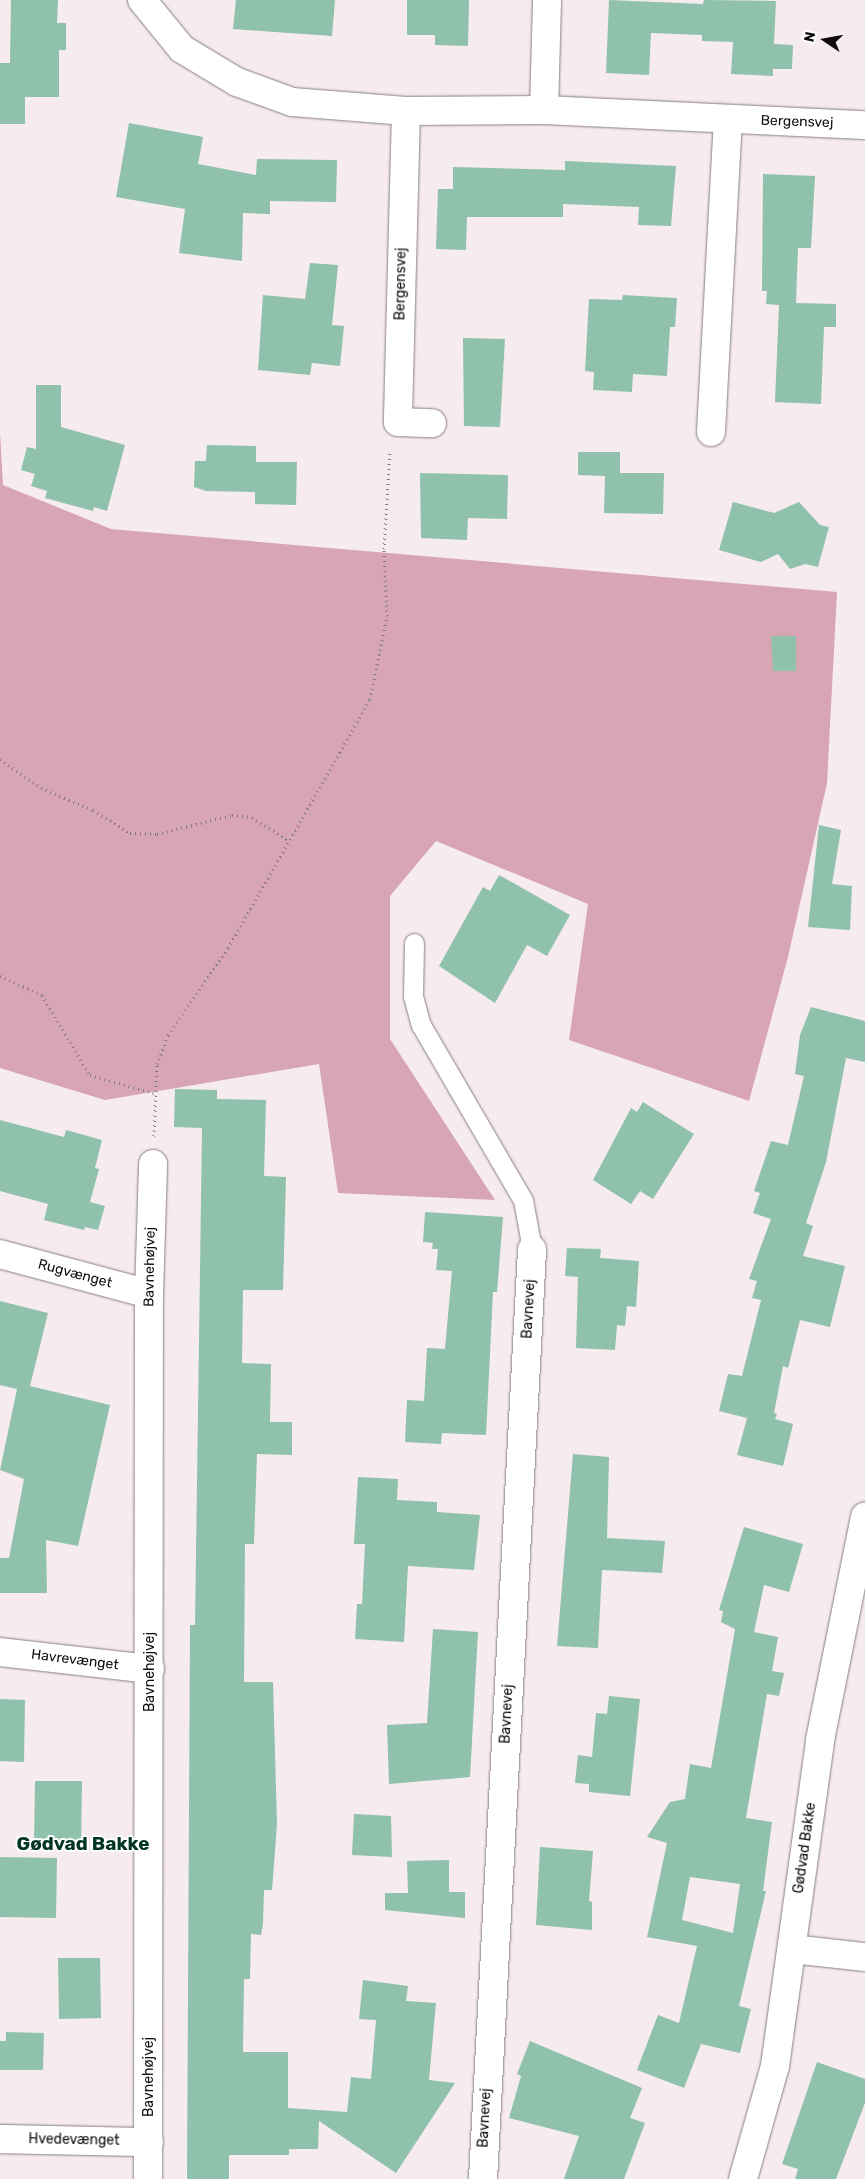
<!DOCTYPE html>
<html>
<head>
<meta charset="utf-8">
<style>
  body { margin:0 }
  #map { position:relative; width:865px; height:2179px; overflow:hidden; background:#f6ebee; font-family:Rubik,sans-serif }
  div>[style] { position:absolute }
  .forest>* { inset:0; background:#d7a5b3 }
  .building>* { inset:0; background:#8fc1ac }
  .path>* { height:3px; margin-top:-1.5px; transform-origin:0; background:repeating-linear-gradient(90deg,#817a7c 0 1px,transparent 0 5px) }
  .roads { filter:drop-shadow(0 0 1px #887e81) drop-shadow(0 0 1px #887e81) }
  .service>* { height:19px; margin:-9.5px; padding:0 9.5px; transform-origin:9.5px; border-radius:9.5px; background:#fff }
  .minor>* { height:28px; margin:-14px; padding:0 14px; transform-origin:14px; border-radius:14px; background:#fff }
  span { translate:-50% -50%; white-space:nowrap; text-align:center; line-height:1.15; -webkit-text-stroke:4px #fff; paint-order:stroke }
  .street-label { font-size:14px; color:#100c0d }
  .district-label { font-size:19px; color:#003526; font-weight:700 }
  .north { position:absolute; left:800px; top:15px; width:50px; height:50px; -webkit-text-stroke:4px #fff; paint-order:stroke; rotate:282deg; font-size:14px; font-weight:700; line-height:20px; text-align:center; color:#100c0d }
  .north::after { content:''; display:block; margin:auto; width:18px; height:22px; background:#100c0d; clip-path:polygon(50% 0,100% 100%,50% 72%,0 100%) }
</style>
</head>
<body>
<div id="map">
  <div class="forest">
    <i style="clip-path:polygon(0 432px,3px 485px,111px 529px,837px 592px,827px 783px,788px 957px,749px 1101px,569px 1040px,588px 904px,436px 841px,390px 896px,390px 1039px,495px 1200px,338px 1193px,319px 1064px,105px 1100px,0 1068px)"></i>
  </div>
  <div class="building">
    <i style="clip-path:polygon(11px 0,58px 0,57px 23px,66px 23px,66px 50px,59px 50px,59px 97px,25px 97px,25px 124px,0 124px,0 63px,10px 63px)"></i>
    <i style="clip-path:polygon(236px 0,335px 0,332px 36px,233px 29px)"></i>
    <i style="clip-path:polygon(407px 0,469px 0,468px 46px,435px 45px,435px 35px,407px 35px)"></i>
    <i style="clip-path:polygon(609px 0,703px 4px,704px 0,776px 1px,774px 44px,793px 45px,792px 69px,773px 69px,773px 76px,731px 74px,733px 42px,702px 41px,702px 35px,651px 33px,649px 75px,606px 73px)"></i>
    <i style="clip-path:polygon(129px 123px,203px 137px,198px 164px,256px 175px,257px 159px,337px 160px,336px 202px,270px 201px,270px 214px,243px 213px,242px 261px,179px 253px,185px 209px,116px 197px)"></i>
    <i style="clip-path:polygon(565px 161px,676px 166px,671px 226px,638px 225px,639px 207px,563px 204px,563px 217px,467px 217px,466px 250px,436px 249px,438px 189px,453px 189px,453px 167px,565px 170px)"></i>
    <i style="clip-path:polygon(763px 174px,815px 176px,811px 248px,798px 248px,796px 303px,836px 304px,836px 327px,824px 327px,821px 404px,775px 402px,779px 305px,766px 304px,767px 291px,762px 291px)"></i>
    <i style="clip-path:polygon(310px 263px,338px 265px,332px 325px,344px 326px,340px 366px,312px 363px,310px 375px,258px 370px,263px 295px,305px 299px)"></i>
    <i style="clip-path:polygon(623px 295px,677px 298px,675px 327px,670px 327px,667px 376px,633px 374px,632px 392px,593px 390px,594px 372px,585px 371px,589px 299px,622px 300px)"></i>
    <i style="clip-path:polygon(463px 338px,505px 339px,500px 427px,464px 426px)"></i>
    <i style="clip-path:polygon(36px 385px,61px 385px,61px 427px,125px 445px,107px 511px,94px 507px,93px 511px,45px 498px,47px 491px,31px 486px,35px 474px,21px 470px,27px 447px,36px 449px)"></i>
    <i style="clip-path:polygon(207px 445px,256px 446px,256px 462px,297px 462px,296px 505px,255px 504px,255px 492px,206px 491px,194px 487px,195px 461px,206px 461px)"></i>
    <i style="clip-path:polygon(578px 452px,620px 452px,620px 473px,664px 473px,663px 514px,604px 513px,605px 476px,578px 475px)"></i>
    <i style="clip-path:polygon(420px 473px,508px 475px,507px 519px,468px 518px,467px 540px,421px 538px)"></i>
    <i style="clip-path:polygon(733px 502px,774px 513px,799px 502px,820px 525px,829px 527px,818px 567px,805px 564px,790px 569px,778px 554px,761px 562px,719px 550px)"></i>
    <i style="clip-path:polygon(771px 636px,796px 636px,796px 671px,773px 671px)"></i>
    <i style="clip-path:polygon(819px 825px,841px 830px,832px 884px,852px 886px,850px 930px,808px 927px)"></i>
    <i style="clip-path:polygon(499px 875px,570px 915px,547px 956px,527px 945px,495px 1003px,439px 966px,483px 887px,490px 891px)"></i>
    <i style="clip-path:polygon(811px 1007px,865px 1021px,865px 1062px,846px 1058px,826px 1162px,806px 1223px,813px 1226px,803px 1256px,845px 1266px,830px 1327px,800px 1320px,788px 1368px,783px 1366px,774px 1413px,777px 1414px,775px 1419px,793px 1424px,783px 1466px,737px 1455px,747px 1418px,719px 1411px,728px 1374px,742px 1376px,761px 1300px,752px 1298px,757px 1281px,749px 1279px,771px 1219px,753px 1213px,760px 1193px,754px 1191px,771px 1141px,788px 1145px,804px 1076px,795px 1074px,800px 1035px)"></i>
    <i style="clip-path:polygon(175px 1089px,217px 1090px,217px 1099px,266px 1100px,264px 1176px,286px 1177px,283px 1290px,243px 1290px,242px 1363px,271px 1364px,270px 1422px,292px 1422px,292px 1455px,257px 1454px,254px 1544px,245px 1544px,244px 1682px,273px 1682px,277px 1824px,272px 1890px,264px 1890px,263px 1924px,261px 1935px,251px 1934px,250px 1979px,244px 1979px,243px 2052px,288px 2052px,288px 2108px,347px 2112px,351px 2077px,371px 2079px,376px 2020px,359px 2019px,363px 1980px,408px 1986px,406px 2001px,436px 2003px,429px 2080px,455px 2083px,396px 2173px,319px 2121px,318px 2149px,289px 2149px,289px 2155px,229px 2155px,229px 2179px,187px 2179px,190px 1625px,195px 1625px,202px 1128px,174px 1127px)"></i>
    <i style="clip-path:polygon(643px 1102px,694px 1134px,653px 1199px,640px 1191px,631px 1204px,593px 1180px,631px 1108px,637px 1112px)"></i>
    <i style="clip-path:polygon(0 1120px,64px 1137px,66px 1130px,102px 1140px,95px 1168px,99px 1169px,90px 1202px,105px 1206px,98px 1230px,85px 1227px,84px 1230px,44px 1220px,48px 1204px,0 1191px)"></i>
    <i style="clip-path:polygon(425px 1212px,503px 1217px,497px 1292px,493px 1292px,486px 1435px,442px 1433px,441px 1444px,405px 1442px,407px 1400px,424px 1401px,427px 1348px,445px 1349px,452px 1271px,436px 1270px,438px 1249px,432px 1249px,433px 1243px,423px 1242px)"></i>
    <i style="clip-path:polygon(567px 1248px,601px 1249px,600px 1258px,639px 1261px,636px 1307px,627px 1306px,625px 1326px,617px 1325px,615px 1350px,576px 1348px,578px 1277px,565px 1276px)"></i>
    <i style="clip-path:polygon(0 1301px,48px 1313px,30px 1386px,110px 1405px,78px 1546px,46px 1540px,47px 1593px,0 1593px,0 1558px,9px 1558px,24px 1479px,0 1470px,17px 1389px,0 1385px)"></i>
    <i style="clip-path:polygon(573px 1454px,609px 1457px,607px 1538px,665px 1541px,662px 1573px,602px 1570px,598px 1648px,557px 1646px)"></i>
    <i style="clip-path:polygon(358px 1477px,398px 1479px,397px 1500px,437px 1502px,437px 1512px,480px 1515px,474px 1570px,408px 1566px,404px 1642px,355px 1639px,357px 1604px,362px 1604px,365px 1544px,354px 1544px)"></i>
    <i style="clip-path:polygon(evenodd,744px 1527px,803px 1544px,789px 1592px,764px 1585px,754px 1632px,778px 1637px,772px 1671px,784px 1673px,779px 1696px,767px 1694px,746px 1818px,772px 1822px,763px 1891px,766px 1891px,739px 2006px,751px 2009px,740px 2053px,701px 2044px,684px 2088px,637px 2070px,658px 2015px,679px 2023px,697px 1946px,647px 1937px,667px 1843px,647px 1837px,670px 1802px,685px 1799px,690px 1764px,711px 1768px,735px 1629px,721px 1622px,723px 1611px,719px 1610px,744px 1527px,690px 1877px,740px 1884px,733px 1933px,682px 1920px,690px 1877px)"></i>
    <i style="clip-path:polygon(433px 1629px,478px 1632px,470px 1777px,389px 1784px,387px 1725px,427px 1723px)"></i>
    <i style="clip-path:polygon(609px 1696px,640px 1699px,630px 1796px,589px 1792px,589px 1784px,575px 1783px,578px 1755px,592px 1757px,596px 1713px,607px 1714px)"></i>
    <i style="clip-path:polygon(0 1699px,25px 1700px,24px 1762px,0 1761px)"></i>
    <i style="clip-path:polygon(35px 1781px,82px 1781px,81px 1848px,34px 1847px)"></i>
    <i style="clip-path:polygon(354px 1814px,391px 1816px,392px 1857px,352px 1855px)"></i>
    <i style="clip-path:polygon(540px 1847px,593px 1851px,589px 1901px,592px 1902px,592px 1930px,536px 1925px)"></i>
    <i style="clip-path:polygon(0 1857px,57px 1858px,56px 1918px,0 1917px)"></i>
    <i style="clip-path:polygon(449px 1860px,449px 1892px,465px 1892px,465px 1918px,385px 1910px,385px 1893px,408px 1893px,407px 1861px)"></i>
    <i style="clip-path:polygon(58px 1958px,100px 1958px,101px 2018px,59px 2019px)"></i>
    <i style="clip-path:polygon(6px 2032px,44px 2033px,43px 2070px,0 2070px,0 2041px,6px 2041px)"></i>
    <i style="clip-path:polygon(530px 2041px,642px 2088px,630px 2118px,645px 2123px,624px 2179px,564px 2179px,579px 2136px,509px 2118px,521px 2076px,517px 2074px)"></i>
    <i style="clip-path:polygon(817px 2062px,865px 2079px,865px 2103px,836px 2179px,795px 2179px,798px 2169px,782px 2164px)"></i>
  </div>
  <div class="path">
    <i style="left:0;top:759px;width:50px;rotate:35.3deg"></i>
    <i style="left:41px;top:788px;width:56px;rotate:22.9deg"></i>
    <i style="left:93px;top:810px;width:44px;rotate:31.9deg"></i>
    <i style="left:130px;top:833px;width:27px;rotate:2deg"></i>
    <i style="left:157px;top:834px;width:77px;rotate:-14.2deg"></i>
    <i style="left:232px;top:815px;width:20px;rotate:6deg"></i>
    <i style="left:252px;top:817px;width:44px;rotate:33deg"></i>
    <i style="left:0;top:976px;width:46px;rotate:24.3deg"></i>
    <i style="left:42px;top:995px;width:93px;rotate:59deg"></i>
    <i style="left:90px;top:1075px;width:66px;rotate:15.7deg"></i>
    <i style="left:154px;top:1136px;width:72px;rotate:-87.6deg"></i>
    <i style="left:157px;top:1064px;width:31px;rotate:-69deg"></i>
    <i style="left:168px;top:1035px;width:106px;rotate:-55.4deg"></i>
    <i style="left:228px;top:948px;width:287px;rotate:-60.3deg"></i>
    <i style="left:370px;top:699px;width:85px;rotate:-78.4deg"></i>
    <i style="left:387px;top:616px;width:67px;rotate:-92.6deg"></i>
    <i style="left:384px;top:549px;width:99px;rotate:-86.5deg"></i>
  </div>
  <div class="roads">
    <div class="service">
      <i style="left:414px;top:943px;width:53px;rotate:91.1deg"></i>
      <i style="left:413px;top:996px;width:30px;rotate:75deg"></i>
      <i style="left:421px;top:1025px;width:203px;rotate:59.8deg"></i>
      <i style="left:523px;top:1200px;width:50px;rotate:79.6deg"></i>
    </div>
    <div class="minor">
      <i style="left:142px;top:0;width:63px;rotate:50.8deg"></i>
      <i style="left:182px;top:49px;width:64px;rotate:31deg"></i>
      <i style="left:237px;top:82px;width:59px;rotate:20deg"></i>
      <i style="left:292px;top:102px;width:114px;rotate:4.5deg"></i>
      <i style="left:406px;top:111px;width:138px;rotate:-0.4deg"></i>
      <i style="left:544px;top:110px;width:321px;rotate:2.7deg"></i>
      <i style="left:544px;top:110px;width:110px;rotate:-88.4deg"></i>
      <i style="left:406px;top:111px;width:311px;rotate:91.5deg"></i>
      <i style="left:398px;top:422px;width:34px;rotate:2deg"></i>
      <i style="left:711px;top:432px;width:313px;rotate:-86.9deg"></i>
      <i style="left:0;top:1254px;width:154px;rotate:15deg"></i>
      <i style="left:0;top:1652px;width:151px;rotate:6.5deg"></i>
      <i style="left:792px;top:1949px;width:73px;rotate:6.3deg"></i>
      <i style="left:0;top:2139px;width:149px;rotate:1.2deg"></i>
      <i style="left:148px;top:2179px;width:885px;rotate:-89.94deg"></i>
      <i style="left:149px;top:1294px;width:130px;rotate:-88.2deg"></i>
      <i style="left:483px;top:2179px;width:931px;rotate:-86.98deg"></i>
      <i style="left:743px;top:2179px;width:117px;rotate:-74.2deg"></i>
      <i style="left:775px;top:2066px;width:329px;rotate:-82.1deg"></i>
      <i style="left:820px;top:1740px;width:228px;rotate:-78.6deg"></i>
    </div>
  </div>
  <div class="street-label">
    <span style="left:797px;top:122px;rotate:2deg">Bergensvej</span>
    <span style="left:401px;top:284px;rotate:-89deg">Bergensvej</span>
    <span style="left:150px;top:1267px;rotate:-89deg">Bavnehøjvej</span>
    <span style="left:75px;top:1274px;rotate:15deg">Rugvænget</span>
    <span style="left:529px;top:1309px;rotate:-87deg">Bavnevej</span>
    <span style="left:75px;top:1660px;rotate:7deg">Havrevænget</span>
    <span style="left:150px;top:1672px;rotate:-90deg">Bavnehøjvej</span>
    <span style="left:507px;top:1714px;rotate:-87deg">Bavnevej</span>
    <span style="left:805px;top:1848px;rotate:-82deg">Gødvad Bakke</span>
    <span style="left:149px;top:2077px;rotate:-90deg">Bavnehøjvej</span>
    <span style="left:485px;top:2118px;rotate:-87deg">Bavnevej</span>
    <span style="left:74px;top:2140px;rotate:1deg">Hvedevænget</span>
  </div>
  <div class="district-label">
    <span style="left:83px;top:1844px">Gødvad Bakke</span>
  </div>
  <div class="north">N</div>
</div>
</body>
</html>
